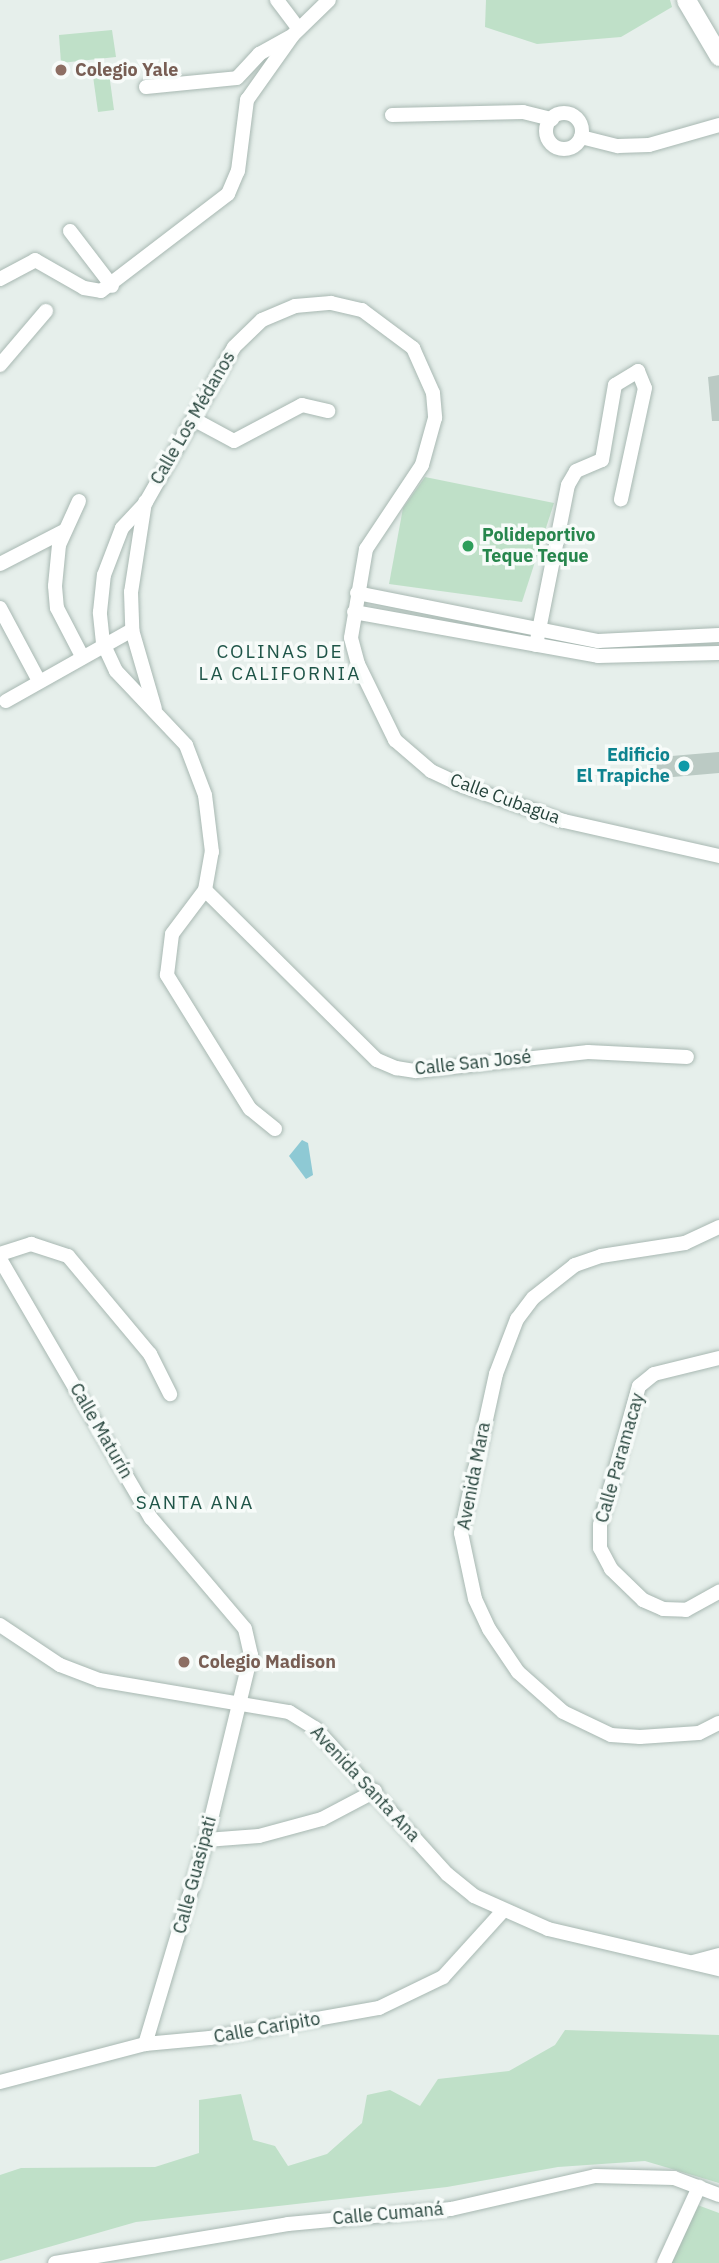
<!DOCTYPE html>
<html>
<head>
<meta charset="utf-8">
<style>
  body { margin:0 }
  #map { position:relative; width:719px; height:2263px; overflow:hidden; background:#e6efeb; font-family:"IBM Plex Sans",sans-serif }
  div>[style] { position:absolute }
  .green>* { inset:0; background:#bfe0c8 }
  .water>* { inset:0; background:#8ec9d4 }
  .building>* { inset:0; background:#bbcac4 }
  .roads { filter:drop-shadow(0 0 2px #a8b8b2) drop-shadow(0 0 2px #a8b8b2) }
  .street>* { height:14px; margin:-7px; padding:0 7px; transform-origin:7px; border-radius:7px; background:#fff }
  .street>.ring { margin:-7px; padding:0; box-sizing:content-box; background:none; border:14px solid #fff; border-radius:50% }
  .secondary>* { height:19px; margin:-9.5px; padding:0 9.5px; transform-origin:9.5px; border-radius:9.5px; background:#fff }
  .dots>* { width:19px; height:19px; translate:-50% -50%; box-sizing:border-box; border:4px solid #f7fbf9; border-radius:50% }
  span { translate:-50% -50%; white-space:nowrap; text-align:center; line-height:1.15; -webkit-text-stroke:7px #f7fbf9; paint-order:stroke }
  .education-label { font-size:18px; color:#785e54; font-weight:700 }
  .left { translate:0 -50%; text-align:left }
  .street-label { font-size:18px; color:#24423a }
  .leisure-label { font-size:18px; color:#27864d; font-weight:700 }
  .culture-label { font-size:18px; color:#0d838f; font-weight:700 }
  .right { translate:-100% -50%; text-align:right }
  .neighbourhood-label { font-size:19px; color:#1f5548; letter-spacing:2px }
</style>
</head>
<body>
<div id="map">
  <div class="green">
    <i style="clip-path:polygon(486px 0,670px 0,672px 7px,621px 37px,537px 44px,485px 27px)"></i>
    <i style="clip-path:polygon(112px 30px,116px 57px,61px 63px,59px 35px)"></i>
    <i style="clip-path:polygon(108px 66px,114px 110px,98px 112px,92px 69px)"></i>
    <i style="clip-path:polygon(425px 477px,554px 503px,522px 602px,389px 584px,403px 508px)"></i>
    <i style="clip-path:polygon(565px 2030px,719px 2035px,719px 2183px,645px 2161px,558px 2167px,447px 2187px,136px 2222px,0 2261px,0 2175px,21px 2168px,155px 2167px,199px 2153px,199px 2100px,241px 2094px,253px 2140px,275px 2146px,288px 2166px,327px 2154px,362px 2123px,367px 2095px,390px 2090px,420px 2106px,438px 2079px,509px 2071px,555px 2045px)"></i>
    <i style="clip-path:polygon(692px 2203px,719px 2213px,719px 2263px,667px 2263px)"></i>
  </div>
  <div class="water">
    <i style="clip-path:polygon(302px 1140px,308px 1143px,313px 1175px,306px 1179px,289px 1156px)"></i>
  </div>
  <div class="building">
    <i style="clip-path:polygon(719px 375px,719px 421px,712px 421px,708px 377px)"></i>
    <i style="clip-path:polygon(719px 752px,719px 773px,650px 779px,648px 758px)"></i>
  </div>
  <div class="roads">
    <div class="street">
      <i style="left:277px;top:0;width:36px;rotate:53deg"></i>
      <i style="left:146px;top:87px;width:91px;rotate:-5.6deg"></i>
      <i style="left:237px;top:78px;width:33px;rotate:-47deg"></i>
      <i style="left:259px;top:54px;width:35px;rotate:-29deg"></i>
      <i class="ring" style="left:546px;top:113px;width:22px;height:22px"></i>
      <i style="left:392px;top:115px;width:131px;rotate:-1.3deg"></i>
      <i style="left:523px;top:112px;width:30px;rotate:14deg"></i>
      <i style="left:581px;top:137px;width:38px;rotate:14deg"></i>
      <i style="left:618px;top:146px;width:31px;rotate:-2deg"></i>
      <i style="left:649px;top:145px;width:73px;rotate:-15.9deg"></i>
      <i style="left:70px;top:231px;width:69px;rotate:52.6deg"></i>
      <i style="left:0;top:279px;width:40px;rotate:-28deg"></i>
      <i style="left:35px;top:260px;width:56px;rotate:29.7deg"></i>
      <i style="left:84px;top:288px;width:17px;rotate:10deg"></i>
      <i style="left:101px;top:291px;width:160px;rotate:-37.4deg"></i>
      <i style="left:228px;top:194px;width:25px;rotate:-67deg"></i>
      <i style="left:238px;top:171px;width:72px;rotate:-82.8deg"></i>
      <i style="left:247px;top:100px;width:80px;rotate:-54.7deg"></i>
      <i style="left:293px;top:35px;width:50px;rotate:-44.2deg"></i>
      <i style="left:0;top:365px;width:71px;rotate:-49.6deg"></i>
      <i style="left:195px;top:420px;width:44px;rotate:28.3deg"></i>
      <i style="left:234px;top:441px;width:77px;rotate:-27.9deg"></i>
      <i style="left:302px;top:405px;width:27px;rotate:13deg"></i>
      <i style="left:79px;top:501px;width:48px;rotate:114.4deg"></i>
      <i style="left:59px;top:545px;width:41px;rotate:95.6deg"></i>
      <i style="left:55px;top:586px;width:22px;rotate:85deg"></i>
      <i style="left:57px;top:608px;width:54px;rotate:62.5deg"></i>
      <i style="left:145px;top:502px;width:91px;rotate:98.8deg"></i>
      <i style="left:131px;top:592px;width:38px;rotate:88deg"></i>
      <i style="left:132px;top:630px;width:82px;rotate:73.8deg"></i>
      <i style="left:0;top:564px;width:72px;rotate:-27.3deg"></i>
      <i style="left:357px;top:593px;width:246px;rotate:11.3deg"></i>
      <i style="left:598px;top:641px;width:121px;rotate:-2.8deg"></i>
      <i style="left:0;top:608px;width:83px;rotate:61.9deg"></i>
      <i style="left:354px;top:612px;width:248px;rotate:10.2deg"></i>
      <i style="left:598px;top:656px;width:121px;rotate:-1.4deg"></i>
      <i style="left:536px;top:645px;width:163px;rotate:-78.7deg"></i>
      <i style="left:568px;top:485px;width:16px;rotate:-60deg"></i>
      <i style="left:576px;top:471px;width:28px;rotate:-23deg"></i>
      <i style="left:602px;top:460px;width:76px;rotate:-80.2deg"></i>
      <i style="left:615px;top:385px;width:27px;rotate:-31deg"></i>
      <i style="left:638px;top:371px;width:18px;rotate:68deg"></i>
      <i style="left:645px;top:388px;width:114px;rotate:102.2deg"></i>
      <i style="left:6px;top:701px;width:145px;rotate:-29.4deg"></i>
      <i style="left:205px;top:890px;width:242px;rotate:44.7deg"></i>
      <i style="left:377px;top:1060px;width:21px;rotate:23deg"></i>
      <i style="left:396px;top:1068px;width:20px;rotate:9deg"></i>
      <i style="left:416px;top:1071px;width:173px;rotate:-6.3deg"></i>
      <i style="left:588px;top:1052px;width:99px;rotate:2.9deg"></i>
      <i style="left:275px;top:1129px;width:32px;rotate:-141deg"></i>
      <i style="left:250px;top:1109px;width:158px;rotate:-121.8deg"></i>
      <i style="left:167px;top:975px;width:41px;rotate:-83deg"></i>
      <i style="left:172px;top:934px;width:55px;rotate:-53.1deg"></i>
      <i style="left:205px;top:890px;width:39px;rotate:-80deg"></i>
      <i style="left:212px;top:852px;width:57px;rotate:-97deg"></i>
      <i style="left:205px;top:795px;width:53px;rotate:-110.8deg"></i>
      <i style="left:186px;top:745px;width:102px;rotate:-133.4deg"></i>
      <i style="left:116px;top:671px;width:31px;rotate:-115deg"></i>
      <i style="left:103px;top:643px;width:31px;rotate:-96deg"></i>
      <i style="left:100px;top:612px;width:37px;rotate:-84deg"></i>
      <i style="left:104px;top:575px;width:50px;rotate:-69deg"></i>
      <i style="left:122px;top:528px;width:35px;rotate:-47deg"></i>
      <i style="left:146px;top:502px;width:178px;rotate:-60.4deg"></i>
      <i style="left:234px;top:347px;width:39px;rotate:-44deg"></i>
      <i style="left:262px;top:320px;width:36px;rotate:-23deg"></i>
      <i style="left:295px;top:306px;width:36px;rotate:-5deg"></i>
      <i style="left:331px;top:303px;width:32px;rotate:13deg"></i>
      <i style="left:362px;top:310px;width:64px;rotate:36.7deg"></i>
      <i style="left:413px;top:348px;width:49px;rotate:66deg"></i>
      <i style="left:433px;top:393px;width:25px;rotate:85deg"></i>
      <i style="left:435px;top:418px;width:49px;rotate:105.5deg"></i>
      <i style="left:422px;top:465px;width:101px;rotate:123.7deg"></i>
      <i style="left:366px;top:549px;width:90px;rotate:99.6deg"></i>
      <i style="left:351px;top:638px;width:27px;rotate:75deg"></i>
      <i style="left:358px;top:664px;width:85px;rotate:64deg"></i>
      <i style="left:395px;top:740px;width:48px;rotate:40.7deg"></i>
      <i style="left:431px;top:771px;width:35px;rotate:25deg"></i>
      <i style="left:463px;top:786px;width:107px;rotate:19.1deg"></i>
      <i style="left:564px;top:821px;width:159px;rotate:12.7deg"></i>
      <i style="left:719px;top:1227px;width:38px;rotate:155deg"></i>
      <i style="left:685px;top:1243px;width:85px;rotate:171.2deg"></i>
      <i style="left:601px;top:1256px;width:28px;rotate:161deg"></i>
      <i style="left:575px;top:1265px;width:53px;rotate:141.8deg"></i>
      <i style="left:533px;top:1298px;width:26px;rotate:127deg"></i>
      <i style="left:517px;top:1319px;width:59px;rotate:110.9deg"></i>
      <i style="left:496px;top:1374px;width:163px;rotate:102.4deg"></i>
      <i style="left:461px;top:1533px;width:67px;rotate:78deg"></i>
      <i style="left:475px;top:1599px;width:33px;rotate:65deg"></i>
      <i style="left:489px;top:1629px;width:52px;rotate:56deg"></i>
      <i style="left:518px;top:1672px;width:60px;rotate:41.6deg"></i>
      <i style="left:563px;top:1712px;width:53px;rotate:25.6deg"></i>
      <i style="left:611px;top:1735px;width:29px;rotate:4deg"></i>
      <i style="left:640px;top:1737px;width:59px;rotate:-3.9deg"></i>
      <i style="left:699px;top:1733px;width:22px;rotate:-27deg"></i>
      <i style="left:0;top:1254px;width:33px;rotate:-18deg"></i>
      <i style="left:31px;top:1244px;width:39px;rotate:18deg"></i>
      <i style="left:68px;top:1256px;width:128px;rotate:50.1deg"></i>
      <i style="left:150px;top:1354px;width:45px;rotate:63.4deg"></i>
      <i style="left:0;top:1259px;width:300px;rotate:59.8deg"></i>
      <i style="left:151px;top:1518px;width:145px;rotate:49.7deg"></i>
      <i style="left:245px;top:1629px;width:27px;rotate:77deg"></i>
      <i style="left:251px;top:1655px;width:190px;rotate:103.7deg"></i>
      <i style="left:206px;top:1840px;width:213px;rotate:106.6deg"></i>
      <i style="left:719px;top:1358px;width:67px;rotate:166.2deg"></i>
      <i style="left:654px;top:1374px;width:19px;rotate:141deg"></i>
      <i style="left:639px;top:1386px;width:144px;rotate:105.7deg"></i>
      <i style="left:600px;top:1525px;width:23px;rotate:90deg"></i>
      <i style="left:600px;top:1548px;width:24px;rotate:62deg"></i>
      <i style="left:611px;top:1569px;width:45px;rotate:44.1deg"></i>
      <i style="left:643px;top:1600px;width:22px;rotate:24deg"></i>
      <i style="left:663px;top:1609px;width:23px;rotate:2deg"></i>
      <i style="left:686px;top:1610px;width:38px;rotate:-29deg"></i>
      <i style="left:0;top:1625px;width:72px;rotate:33.7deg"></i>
      <i style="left:60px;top:1665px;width:42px;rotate:21deg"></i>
      <i style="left:99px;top:1680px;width:193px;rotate:9.6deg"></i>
      <i style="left:289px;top:1712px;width:31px;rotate:32deg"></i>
      <i style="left:315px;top:1728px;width:197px;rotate:47.9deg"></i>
      <i style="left:447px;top:1874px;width:35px;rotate:39deg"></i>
      <i style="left:474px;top:1896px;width:81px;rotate:24deg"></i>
      <i style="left:548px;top:1929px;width:176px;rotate:13.2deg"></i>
      <i style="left:206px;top:1840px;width:53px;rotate:-4.3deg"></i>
      <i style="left:259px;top:1836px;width:65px;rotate:-15.1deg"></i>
      <i style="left:322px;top:1819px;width:60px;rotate:-27.8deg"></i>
      <i style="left:693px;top:1962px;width:27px;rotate:-15deg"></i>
      <i style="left:0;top:2082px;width:150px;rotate:-14.7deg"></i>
      <i style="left:145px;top:2044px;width:65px;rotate:-5.3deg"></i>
      <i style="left:210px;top:2038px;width:172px;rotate:-10.1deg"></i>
      <i style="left:379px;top:2008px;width:71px;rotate:-25.8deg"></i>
      <i style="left:443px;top:1977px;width:88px;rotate:-47.8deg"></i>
      <i style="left:55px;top:2263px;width:236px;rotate:-9.5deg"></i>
      <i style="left:288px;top:2224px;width:164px;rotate:-5.3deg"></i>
      <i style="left:451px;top:2209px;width:148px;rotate:-12.9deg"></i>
      <i style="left:595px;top:2176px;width:79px;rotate:1.5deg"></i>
      <i style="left:674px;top:2178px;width:48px;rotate:20.7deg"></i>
      <i style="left:664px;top:2263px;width:84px;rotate:-65.3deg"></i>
    </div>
    <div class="secondary">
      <i style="left:686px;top:0;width:65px;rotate:59.5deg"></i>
    </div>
  </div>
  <div class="dots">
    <i style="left:61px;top:70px;background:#8d6e63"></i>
    <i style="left:468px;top:546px;background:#2e9e5b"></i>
    <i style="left:684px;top:766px;background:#0f9aa8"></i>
    <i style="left:184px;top:1662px;background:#8d6e63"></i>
  </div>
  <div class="education-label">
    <span class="left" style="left:75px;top:70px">Colegio Yale</span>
    <span class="left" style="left:198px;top:1662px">Colegio Madison</span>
  </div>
  <div class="street-label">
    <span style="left:193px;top:418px;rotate:-60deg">Calle Los Médanos</span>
    <span style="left:505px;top:799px;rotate:20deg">Calle Cubagua</span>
    <span style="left:473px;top:1063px;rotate:-6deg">Calle San José</span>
    <span style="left:101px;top:1431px;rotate:60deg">Calle Maturín</span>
    <span style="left:620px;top:1458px;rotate:-74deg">Calle Paramacay</span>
    <span style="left:474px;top:1476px;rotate:-79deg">Avenida Mara</span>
    <span style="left:365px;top:1784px;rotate:47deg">Avenida Santa Ana</span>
    <span style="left:195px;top:1875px;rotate:-75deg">Calle Guasipati</span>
    <span style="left:267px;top:2028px;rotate:-10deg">Calle Caripito</span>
    <span style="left:388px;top:2214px;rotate:-5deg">Calle Cumaná</span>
  </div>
  <div class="leisure-label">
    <span class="left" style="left:482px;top:546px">Polideportivo<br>Teque Teque</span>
  </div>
  <div class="culture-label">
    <span class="right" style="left:670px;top:766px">Edificio<br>El Trapiche</span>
  </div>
  <div class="neighbourhood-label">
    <span style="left:280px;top:663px">COLINAS DE<br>LA CALIFORNIA</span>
    <span style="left:195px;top:1503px">SANTA ANA</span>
  </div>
</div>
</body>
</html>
